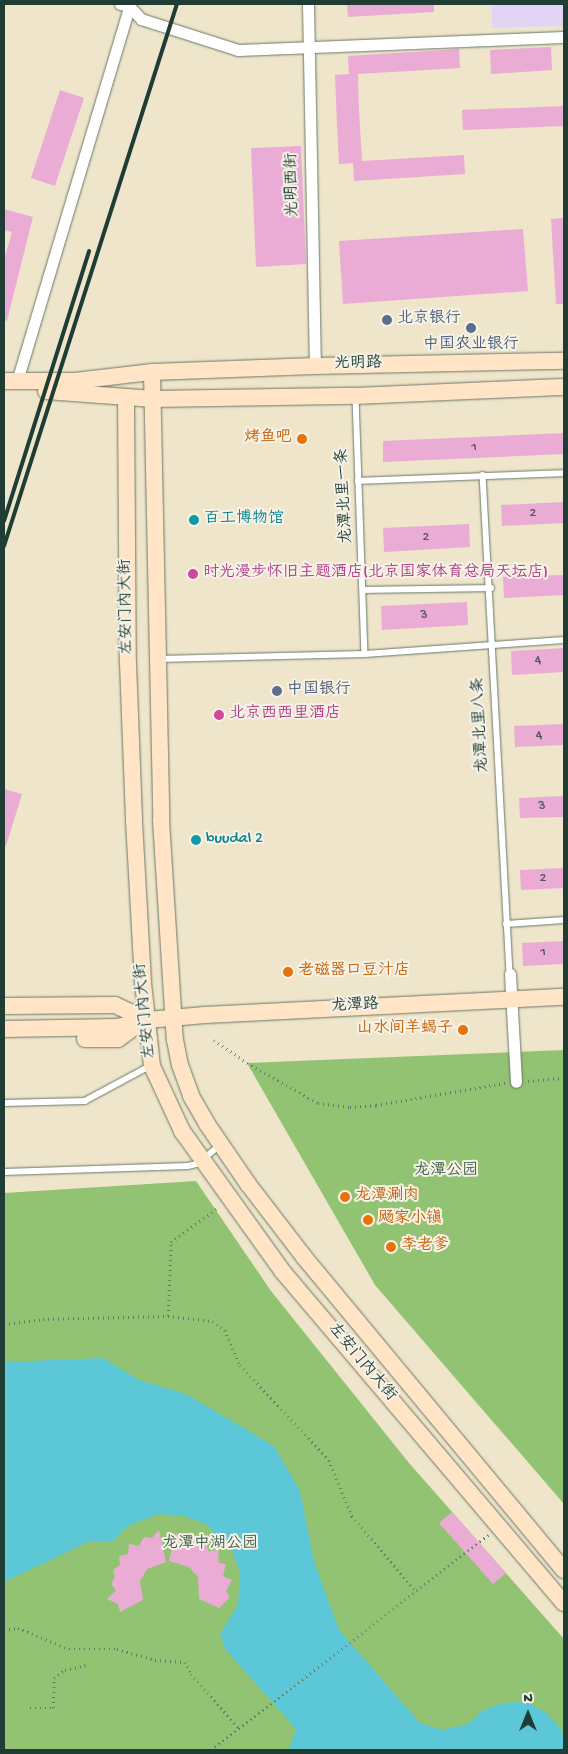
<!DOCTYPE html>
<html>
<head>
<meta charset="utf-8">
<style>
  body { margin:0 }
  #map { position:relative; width:568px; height:1754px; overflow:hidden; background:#efe5ca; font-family:"Gochi Hand","LXGW WenKai TC",sans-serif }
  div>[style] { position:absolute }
  .built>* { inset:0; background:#e1d4f4 }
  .green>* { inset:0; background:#92c373 }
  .water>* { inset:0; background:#5cc7d6 }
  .building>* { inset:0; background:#eaacd4 }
  .path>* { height:2.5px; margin-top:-1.25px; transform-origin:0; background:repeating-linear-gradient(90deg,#687868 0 1px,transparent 0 5px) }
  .roads { filter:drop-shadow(0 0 1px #687868) drop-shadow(0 0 1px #687868) }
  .lane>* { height:5.5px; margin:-2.75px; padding:0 2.75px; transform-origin:2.75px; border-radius:2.75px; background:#fff }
  .street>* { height:11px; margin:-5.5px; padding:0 5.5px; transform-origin:5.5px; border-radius:5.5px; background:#fff }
  .secondary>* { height:16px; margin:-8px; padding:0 8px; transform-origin:8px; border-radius:8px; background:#ffe4c6 }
  .rail>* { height:4px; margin:-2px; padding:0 2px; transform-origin:2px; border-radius:2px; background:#1f3d34 }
  .dots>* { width:14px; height:14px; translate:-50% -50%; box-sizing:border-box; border:2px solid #f7f3e8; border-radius:50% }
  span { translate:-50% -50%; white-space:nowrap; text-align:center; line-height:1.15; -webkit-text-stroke:4px #f7f3e8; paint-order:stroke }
  .number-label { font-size:14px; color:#52595c }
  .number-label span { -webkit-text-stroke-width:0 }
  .street-label { font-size:16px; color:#1f3d34 }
  .service-label { font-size:16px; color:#4e5e75 }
  .left { translate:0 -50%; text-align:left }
  .food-label { font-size:16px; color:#c56008 }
  .right { translate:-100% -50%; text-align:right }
  .culture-label { font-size:16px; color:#0d838f }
  .hotel-label { font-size:16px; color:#b23c85 }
  .park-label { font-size:16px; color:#3c5e44 }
  .frame { position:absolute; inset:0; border:5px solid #1f3d34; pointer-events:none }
  .north { position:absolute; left:503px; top:1689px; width:50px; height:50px; -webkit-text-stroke:4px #f7f3e8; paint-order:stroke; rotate:0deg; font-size:14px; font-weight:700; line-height:20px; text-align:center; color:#1f3d34 }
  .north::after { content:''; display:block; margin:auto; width:18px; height:22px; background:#1f3d34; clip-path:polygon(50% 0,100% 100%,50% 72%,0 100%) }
</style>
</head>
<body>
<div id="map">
  <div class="built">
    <i style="clip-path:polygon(492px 4px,564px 4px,564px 26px,492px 28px)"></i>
  </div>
  <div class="green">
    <i style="clip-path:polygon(564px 1050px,564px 1504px,375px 1285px,247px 1063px)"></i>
    <i style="clip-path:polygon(196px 1181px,271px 1291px,409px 1463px,564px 1639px,564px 1750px,4px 1750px,4px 1193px)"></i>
  </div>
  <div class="water">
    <i style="clip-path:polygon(103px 1358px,139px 1380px,186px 1394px,274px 1446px,300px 1491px,314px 1561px,339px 1630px,420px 1723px,442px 1730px,468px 1724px,482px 1711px,502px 1703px,526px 1702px,545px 1712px,562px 1730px,564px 1750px,289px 1750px,296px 1729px,226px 1650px,220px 1634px,238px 1605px,240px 1572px,232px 1551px,206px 1524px,184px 1516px,159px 1514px,128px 1526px,113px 1541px,90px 1541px,4px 1582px,4px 1362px)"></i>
  </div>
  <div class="building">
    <i style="clip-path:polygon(347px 4px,434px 4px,434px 12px,348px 17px)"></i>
    <i style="clip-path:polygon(551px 47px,552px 70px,491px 74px,490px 50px)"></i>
    <i style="clip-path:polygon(459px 49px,460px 68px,358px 74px,359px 111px,362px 161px,464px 155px,465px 174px,354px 181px,353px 163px,339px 164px,337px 126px,335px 75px,349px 74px,348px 56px)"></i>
    <i style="clip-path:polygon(60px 90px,84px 98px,55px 186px,31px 178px)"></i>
    <i style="clip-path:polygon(564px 106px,564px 126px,463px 130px,462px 110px)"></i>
    <i style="clip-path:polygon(301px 146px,306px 264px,256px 267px,251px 148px)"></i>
    <i style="clip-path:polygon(4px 209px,33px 217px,7px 321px,4px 320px,4px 260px,12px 232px,4px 230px)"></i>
    <i style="clip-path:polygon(564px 218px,564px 304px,556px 304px,551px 219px)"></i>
    <i style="clip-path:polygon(523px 229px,528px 291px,343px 304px,339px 241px)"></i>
    <i style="clip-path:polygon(564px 433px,564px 454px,383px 462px,383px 441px)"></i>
    <i style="clip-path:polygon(564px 502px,564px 523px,502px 526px,501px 505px)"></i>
    <i style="clip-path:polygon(469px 524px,470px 547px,384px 552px,383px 528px)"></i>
    <i style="clip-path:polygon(564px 575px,564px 595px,504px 598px,503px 577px)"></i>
    <i style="clip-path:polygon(467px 602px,468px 625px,382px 630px,381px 606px)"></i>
    <i style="clip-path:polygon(564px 648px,564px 672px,512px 675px,511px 651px)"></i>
    <i style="clip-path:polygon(564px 724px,564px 745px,515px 747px,514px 726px)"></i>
    <i style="clip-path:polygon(4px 789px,22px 794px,6px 846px,4px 846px)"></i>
    <i style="clip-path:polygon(564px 796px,564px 817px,520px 818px,519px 798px)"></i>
    <i style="clip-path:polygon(564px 868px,564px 888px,521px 890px,520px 870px)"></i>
    <i style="clip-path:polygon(564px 941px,564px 964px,523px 966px,522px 943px)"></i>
    <i style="clip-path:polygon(452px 1512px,506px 1573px,493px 1584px,439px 1523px)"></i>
    <i style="clip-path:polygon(159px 1530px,166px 1562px,147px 1569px,140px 1581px,143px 1600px,120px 1612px,118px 1604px,107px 1599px,116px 1590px,111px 1584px,115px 1577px,113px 1570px,120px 1565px,119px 1556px,128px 1554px,129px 1544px,139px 1546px,144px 1537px,152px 1538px)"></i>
    <i style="clip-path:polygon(176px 1533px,183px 1538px,191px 1533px,198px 1544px,207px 1542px,208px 1551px,218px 1550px,219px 1563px,226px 1564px,223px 1576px,232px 1580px,226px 1591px,230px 1597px,219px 1608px,199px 1599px,198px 1577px,189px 1567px,169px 1561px)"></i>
  </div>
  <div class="path">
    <i style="left:214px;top:1040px;width:40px;rotate:34.9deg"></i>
    <i style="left:247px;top:1063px;width:81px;rotate:29.4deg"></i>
    <i style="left:318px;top:1103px;width:32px;rotate:7deg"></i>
    <i style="left:350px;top:1107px;width:26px;rotate:-4deg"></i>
    <i style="left:376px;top:1105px;width:131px;rotate:-9.7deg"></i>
    <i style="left:528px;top:1081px;width:36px;rotate:-5deg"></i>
    <i style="left:168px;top:1316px;width:74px;rotate:-87.7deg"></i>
    <i style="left:171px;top:1242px;width:58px;rotate:-35.9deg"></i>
    <i style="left:4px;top:1324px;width:39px;rotate:-7deg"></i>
    <i style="left:43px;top:1319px;width:125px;rotate:-1.4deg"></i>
    <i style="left:168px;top:1316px;width:45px;rotate:6.3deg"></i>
    <i style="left:213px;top:1321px;width:15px;rotate:37deg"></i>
    <i style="left:225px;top:1330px;width:38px;rotate:67deg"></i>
    <i style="left:240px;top:1365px;width:130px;rotate:46.9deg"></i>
    <i style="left:329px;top:1460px;width:61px;rotate:67.7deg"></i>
    <i style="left:352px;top:1516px;width:97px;rotate:49.6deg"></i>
    <i style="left:4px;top:1630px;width:14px;rotate:-8deg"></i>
    <i style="left:18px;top:1628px;width:55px;rotate:22.4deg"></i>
    <i style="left:69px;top:1649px;width:48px"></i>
    <i style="left:117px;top:1649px;width:40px;rotate:16deg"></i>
    <i style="left:155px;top:1660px;width:30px;rotate:4deg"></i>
    <i style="left:185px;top:1662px;width:13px;rotate:63deg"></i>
    <i style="left:191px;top:1674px;width:71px;rotate:48.4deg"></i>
    <i style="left:30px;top:1708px;width:23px"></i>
    <i style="left:53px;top:1708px;width:30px;rotate:-88deg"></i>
    <i style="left:54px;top:1678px;width:14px;rotate:-36deg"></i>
    <i style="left:65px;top:1670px;width:22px;rotate:-13deg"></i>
    <i style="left:211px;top:1750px;width:351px;rotate:-37.8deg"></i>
  </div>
  <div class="roads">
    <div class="lane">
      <i style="left:356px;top:398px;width:256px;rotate:88deg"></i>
      <i style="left:483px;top:475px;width:500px;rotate:86.9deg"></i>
      <i style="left:358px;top:481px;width:206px;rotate:-2.2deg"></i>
      <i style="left:364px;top:590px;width:127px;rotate:-0.9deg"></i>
      <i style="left:159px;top:659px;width:206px;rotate:-1.4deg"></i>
      <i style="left:365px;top:654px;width:199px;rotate:-4deg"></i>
      <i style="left:506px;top:924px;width:58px;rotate:-3.9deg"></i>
      <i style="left:4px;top:1103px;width:81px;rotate:-1.4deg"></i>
      <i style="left:85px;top:1101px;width:74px;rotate:-28.3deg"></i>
      <i style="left:4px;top:1172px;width:184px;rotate:-1.9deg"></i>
      <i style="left:188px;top:1166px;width:9px;rotate:-13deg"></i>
      <i style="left:197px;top:1164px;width:28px;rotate:-39deg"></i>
    </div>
    <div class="street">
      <i style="left:120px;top:4px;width:9px;rotate:13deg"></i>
      <i style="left:129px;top:6px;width:18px;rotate:47deg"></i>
      <i style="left:141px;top:19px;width:102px;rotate:17.7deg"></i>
      <i style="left:238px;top:50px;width:326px;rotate:-2.3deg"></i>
      <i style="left:308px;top:4px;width:362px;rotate:88.9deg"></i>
      <i style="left:17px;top:381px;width:394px;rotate:-73.3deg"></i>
      <i style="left:510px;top:974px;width:108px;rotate:86.8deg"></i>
    </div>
    <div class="secondary">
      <i style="left:152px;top:372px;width:448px;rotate:88.8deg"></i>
      <i style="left:161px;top:820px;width:220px;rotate:86.4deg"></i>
      <i style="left:175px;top:1040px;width:25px;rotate:79deg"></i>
      <i style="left:180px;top:1065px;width:33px;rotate:70deg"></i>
      <i style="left:191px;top:1096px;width:32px;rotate:60deg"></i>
      <i style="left:207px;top:1124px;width:73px;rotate:55.7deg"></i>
      <i style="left:248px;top:1184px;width:92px;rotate:52.5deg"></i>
      <i style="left:304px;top:1257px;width:407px;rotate:50.3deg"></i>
      <i style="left:4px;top:381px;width:71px"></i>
      <i style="left:75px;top:381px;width:78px;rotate:-6.7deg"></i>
      <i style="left:152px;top:372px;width:163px;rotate:-2.1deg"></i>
      <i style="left:315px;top:366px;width:249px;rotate:-1.2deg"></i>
      <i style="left:46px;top:391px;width:108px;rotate:4.2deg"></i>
      <i style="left:154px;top:399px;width:201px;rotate:-0.9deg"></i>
      <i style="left:355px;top:396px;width:209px;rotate:-2.5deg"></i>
      <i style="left:126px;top:397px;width:266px;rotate:89.6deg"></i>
      <i style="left:128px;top:663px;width:158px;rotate:87.8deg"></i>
      <i style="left:134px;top:821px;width:162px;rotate:86.8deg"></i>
      <i style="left:143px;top:983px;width:83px;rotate:83.8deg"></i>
      <i style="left:152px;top:1066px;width:72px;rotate:65.2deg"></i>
      <i style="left:182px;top:1131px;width:173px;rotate:54.4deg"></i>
      <i style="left:283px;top:1272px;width:434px;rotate:49.7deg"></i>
      <i style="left:4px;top:1006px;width:111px;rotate:-0.5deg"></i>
      <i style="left:115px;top:1005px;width:35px;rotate:25deg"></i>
      <i style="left:4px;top:1029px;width:113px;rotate:-1deg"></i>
      <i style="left:117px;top:1027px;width:31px;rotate:-13deg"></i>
      <i style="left:147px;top:1020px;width:58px;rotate:-4.9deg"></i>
      <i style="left:205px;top:1015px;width:359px;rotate:-2.9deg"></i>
      <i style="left:85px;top:1039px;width:33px"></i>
      <i style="left:118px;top:1039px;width:22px;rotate:-36deg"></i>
    </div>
  </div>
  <div class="rail">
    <i style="left:4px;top:521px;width:283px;rotate:-72.5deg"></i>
    <i style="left:4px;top:546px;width:569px;rotate:-72.3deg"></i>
  </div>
  <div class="dots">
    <i style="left:387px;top:320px;background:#5c6f8a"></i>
    <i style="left:471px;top:328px;background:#5c6f8a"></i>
    <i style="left:302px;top:439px;background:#e8710a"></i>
    <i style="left:194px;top:520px;background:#0f9aa8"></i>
    <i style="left:193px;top:574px;background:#d1479c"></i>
    <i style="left:277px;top:691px;background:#5c6f8a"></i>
    <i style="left:219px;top:715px;background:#d1479c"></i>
    <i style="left:196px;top:840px;background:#0f9aa8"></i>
    <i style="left:288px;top:972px;background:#e8710a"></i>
    <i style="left:463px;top:1030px;background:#e8710a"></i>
    <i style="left:345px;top:1197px;background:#e8710a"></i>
    <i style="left:368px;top:1220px;background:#e8710a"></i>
    <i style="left:391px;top:1247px;background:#e8710a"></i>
  </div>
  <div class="number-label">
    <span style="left:474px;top:448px">1</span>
    <span style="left:533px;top:514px">2</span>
    <span style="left:426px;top:538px">2</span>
    <span style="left:424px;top:616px">3</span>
    <span style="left:538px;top:661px">4</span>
    <span style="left:539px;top:736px">4</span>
    <span style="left:542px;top:807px">3</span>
    <span style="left:543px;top:879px">2</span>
    <span style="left:543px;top:953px">1</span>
  </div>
  <div class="street-label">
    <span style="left:294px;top:185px;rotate:-91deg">光明西街</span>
    <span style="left:358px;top:365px;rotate:-1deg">光明路</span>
    <span style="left:346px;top:496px;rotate:-93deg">龙潭北里一条</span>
    <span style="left:128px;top:607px;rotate:-91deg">左安门内大街</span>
    <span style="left:482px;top:725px;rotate:-93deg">龙潭北里八条</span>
    <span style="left:355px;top:1007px;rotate:-3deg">龙潭路</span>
    <span style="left:147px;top:1011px;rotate:-96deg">左安门内大街</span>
    <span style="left:361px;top:1363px;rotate:50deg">左安门内大街</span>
  </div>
  <div class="service-label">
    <span class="left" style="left:397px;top:320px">北京银行</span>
    <span style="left:471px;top:346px">中国农业银行</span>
    <span class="left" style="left:287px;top:691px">中国银行</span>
  </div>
  <div class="food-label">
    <span class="right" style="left:292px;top:439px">烤鱼吧</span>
    <span class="left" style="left:298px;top:972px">老磁器口豆汁店</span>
    <span class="right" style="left:453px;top:1030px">山水间羊蝎子</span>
    <span class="left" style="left:355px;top:1197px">龙潭涮肉</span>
    <span class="left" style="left:378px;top:1220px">飏家小镇</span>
    <span class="left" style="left:401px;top:1247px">李老爹</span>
  </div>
  <div class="culture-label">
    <span class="left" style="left:204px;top:520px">百工博物馆</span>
    <span class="left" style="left:206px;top:840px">buudal 2</span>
  </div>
  <div class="hotel-label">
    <span class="left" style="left:203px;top:574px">时光漫步怀旧主题酒店(北京国家体育总局天坛店)</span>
    <span class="left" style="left:229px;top:715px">北京西西里酒店</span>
  </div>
  <div class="park-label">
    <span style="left:446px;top:1172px">龙潭公园</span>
    <span style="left:210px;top:1545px">龙潭中湖公园</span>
  </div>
  <div class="frame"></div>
  <div class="north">N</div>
</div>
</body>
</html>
